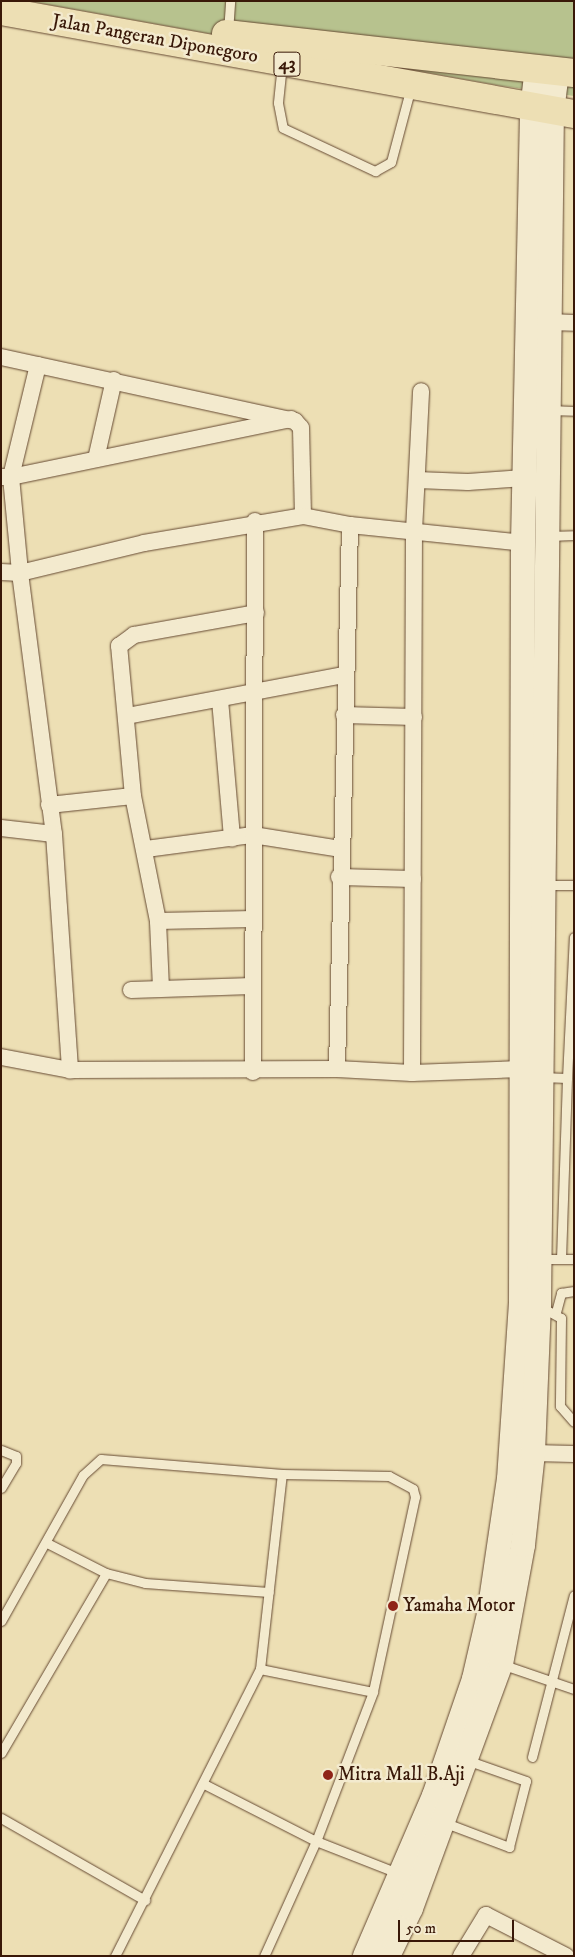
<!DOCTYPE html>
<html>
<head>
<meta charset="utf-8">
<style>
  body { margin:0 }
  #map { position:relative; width:575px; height:1957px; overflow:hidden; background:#eddfb4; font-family:"IM FELL DW Pica",serif }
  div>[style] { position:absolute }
  .green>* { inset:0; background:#b7c28e }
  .roads { filter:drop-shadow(0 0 1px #664a33) drop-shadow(0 0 1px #664a33) }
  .service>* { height:9px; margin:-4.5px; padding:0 4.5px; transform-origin:4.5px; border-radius:4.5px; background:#f3eace }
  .minor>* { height:16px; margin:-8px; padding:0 8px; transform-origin:8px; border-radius:8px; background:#f3eace }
  .secondary>* { height:24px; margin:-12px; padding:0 12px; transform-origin:12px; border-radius:12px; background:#f3eace }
  .trunk>* { height:28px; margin:-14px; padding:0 14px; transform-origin:14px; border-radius:14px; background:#eddfb4 }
  .dots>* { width:14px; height:14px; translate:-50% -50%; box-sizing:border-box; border:2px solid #f3eace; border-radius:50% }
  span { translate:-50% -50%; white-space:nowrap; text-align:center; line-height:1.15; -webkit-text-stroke:5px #f3eace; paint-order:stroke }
  .shield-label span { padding:1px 4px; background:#f3eace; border:1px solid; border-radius:4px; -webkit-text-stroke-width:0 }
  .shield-label { font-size:18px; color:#391808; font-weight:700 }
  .street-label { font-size:19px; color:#391808 }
  .poi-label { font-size:19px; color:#391808 }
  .left { translate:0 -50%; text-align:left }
  .frame { position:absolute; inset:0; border:2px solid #391808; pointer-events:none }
  .scale { position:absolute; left:398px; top:1920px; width:116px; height:22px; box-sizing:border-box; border:2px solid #391808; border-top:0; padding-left:6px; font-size:15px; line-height:18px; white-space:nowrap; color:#391808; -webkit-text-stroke:4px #f3eace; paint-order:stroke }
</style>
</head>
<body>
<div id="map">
  <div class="green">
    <i style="clip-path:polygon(28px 1px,574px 1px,574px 96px,502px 86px)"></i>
  </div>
  <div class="roads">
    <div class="service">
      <i style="left:228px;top:32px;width:31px;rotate:-86deg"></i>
      <i style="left:282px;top:64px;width:39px;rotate:96deg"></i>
      <i style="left:278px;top:103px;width:25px;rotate:79deg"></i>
      <i style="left:283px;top:128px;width:102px;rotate:25.1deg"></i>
      <i style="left:375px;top:171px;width:18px;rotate:-29deg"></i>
      <i style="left:391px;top:162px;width:78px;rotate:-75.1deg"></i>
      <i style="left:549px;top:410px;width:25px;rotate:2deg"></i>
      <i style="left:549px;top:536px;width:25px;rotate:-2deg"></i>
      <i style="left:544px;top:885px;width:30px"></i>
      <i style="left:541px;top:1077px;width:26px;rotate:2deg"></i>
      <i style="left:567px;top:1078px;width:141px;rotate:-87.2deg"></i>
      <i style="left:542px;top:1259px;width:32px"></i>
      <i style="left:561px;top:1259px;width:181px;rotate:-88.1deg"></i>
      <i style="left:541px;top:1307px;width:23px;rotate:29deg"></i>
      <i style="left:561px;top:1318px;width:88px;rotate:90.7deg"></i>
      <i style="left:560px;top:1406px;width:21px;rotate:49deg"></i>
      <i style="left:556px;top:1312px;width:20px;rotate:-75deg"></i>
      <i style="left:561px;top:1293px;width:13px;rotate:-9deg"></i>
      <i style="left:1px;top:1450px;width:16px;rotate:22deg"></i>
      <i style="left:16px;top:1456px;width:7px;rotate:90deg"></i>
      <i style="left:16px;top:1463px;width:29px;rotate:121deg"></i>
      <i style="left:47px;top:1543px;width:66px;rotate:27deg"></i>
      <i style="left:106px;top:1573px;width:40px;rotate:14.4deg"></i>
      <i style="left:145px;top:1583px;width:124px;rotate:4.2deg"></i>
      <i style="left:1px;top:1621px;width:167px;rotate:-60.7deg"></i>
      <i style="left:83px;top:1475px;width:24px;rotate:-42deg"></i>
      <i style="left:101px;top:1459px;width:182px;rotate:4.7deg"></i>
      <i style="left:282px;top:1474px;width:107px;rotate:1.1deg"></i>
      <i style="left:389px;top:1476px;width:27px;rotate:28deg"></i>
      <i style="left:413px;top:1489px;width:8px;rotate:76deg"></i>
      <i style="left:415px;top:1497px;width:199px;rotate:102.2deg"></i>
      <i style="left:373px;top:1692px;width:160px;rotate:110.9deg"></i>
      <i style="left:316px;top:1841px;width:126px;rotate:114.3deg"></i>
      <i style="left:501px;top:1664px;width:77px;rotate:18.9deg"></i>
      <i style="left:260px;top:1669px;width:115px;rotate:11.5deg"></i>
      <i style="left:1px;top:1753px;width:208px;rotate:-59.7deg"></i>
      <i style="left:532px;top:1757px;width:167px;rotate:-75.5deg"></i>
      <i style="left:204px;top:1784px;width:126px;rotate:27deg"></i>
      <i style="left:316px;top:1841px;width:90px;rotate:21.4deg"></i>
      <i style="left:1px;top:1818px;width:166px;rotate:29.7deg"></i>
      <i style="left:443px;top:1822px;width:71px;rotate:20.7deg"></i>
      <i style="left:509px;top:1847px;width:68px;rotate:-75.6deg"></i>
      <i style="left:526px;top:1781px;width:64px;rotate:-160.7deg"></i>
      <i style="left:115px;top:1956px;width:322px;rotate:-63.2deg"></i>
      <i style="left:260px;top:1669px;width:196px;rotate:-83.6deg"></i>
    </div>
    <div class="minor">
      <i style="left:549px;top:322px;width:25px;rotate:2deg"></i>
      <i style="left:1px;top:357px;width:301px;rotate:12.3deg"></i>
      <i style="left:295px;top:421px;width:9px;rotate:49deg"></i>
      <i style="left:301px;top:428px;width:88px;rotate:88.7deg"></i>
      <i style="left:38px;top:365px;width:115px;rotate:103.6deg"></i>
      <i style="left:11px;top:477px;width:286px;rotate:-11.7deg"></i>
      <i style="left:96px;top:459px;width:81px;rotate:-77.2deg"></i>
      <i style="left:1px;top:477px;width:10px"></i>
      <i style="left:11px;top:477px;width:96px;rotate:84.6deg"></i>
      <i style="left:20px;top:573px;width:263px;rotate:82.6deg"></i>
      <i style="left:54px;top:834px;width:237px;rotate:86.1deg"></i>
      <i style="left:417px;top:480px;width:51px;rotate:2.2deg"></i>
      <i style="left:468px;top:482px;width:56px;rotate:-4.1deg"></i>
      <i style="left:1px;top:572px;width:19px;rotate:3deg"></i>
      <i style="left:20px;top:573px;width:128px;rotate:-13.6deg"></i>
      <i style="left:144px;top:543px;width:161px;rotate:-9.6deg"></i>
      <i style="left:303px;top:516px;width:48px;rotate:10.8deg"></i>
      <i style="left:350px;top:525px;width:174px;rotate:5.9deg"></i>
      <i style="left:220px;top:700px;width:139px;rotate:85deg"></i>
      <i style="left:344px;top:715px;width:70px;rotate:1.6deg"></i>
      <i style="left:127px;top:716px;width:221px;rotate:-10.7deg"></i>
      <i style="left:49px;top:805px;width:84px;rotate:-6.1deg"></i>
      <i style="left:1px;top:828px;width:53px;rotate:6.5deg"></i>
      <i style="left:146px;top:849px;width:108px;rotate:-7.5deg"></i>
      <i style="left:253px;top:835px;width:88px;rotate:9.1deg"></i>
      <i style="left:339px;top:877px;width:74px;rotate:1.5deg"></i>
      <i style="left:158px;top:921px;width:95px;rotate:-1.2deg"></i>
      <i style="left:161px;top:988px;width:67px;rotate:-92.6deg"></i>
      <i style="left:158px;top:921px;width:127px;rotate:-101.3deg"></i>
      <i style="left:133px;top:796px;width:151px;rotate:-95.3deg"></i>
      <i style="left:119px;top:646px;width:19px;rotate:-36deg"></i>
      <i style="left:134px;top:635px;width:124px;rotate:-10.2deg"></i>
      <i style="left:131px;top:990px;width:121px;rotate:-1.9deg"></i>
      <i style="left:1px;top:1057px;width:70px;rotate:10.7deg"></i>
      <i style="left:70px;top:1070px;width:267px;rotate:-0.2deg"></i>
      <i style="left:337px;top:1069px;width:75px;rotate:3.1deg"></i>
      <i style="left:412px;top:1073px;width:108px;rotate:-2.1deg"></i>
      <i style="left:337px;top:1069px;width:544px;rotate:-88.63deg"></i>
      <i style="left:253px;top:1072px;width:551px;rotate:-89.79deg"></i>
      <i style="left:412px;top:1073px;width:542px;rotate:-89.79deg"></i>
      <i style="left:414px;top:531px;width:140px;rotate:-87.1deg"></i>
      <i style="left:533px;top:1453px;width:41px;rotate:1.4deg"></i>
      <i style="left:461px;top:1956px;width:48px;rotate:-58.6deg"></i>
      <i style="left:486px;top:1915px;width:90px;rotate:27.1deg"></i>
    </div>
    <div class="secondary">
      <i style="left:365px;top:1956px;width:174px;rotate:-66.7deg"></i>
      <i style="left:434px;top:1796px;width:124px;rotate:-71.1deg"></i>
      <i style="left:474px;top:1679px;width:67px;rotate:-77deg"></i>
      <i style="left:489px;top:1614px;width:136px;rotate:-81.6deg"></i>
      <i style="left:509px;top:1479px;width:176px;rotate:-86.1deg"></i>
      <i style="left:521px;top:1303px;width:760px;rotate:-89.85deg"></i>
      <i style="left:523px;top:543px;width:434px;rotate:-88.8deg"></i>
      <i style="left:532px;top:109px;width:41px;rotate:-83deg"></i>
      <i style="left:388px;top:1956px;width:53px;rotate:-64.4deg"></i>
      <i style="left:411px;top:1908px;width:260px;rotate:-69.8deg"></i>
      <i style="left:501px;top:1664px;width:121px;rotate:-79.5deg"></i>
      <i style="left:523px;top:1545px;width:93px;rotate:-83.8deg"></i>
      <i style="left:533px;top:1453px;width:147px;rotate:-87.7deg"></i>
      <i style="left:539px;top:1306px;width:1194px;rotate:-89.38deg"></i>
      <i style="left:552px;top:112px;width:41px;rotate:-83deg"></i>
    </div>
    <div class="trunk">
      <i style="left:1px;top:11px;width:582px;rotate:10.19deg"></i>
      <i style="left:226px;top:34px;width:350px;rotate:6.4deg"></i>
    </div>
  </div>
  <div class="dots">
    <i style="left:393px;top:1606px;background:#8f2418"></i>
    <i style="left:328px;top:1775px;background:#8f2418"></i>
  </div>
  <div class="shield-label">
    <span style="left:287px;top:64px">43</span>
  </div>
  <div class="street-label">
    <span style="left:155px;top:39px;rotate:10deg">Jalan Pangeran Diponegoro</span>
  </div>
  <div class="poi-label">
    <span class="left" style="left:403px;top:1606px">Yamaha Motor</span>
    <span class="left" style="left:338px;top:1775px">Mitra Mall B.Aji</span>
  </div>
  <div class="frame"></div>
  <div class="scale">50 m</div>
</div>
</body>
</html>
